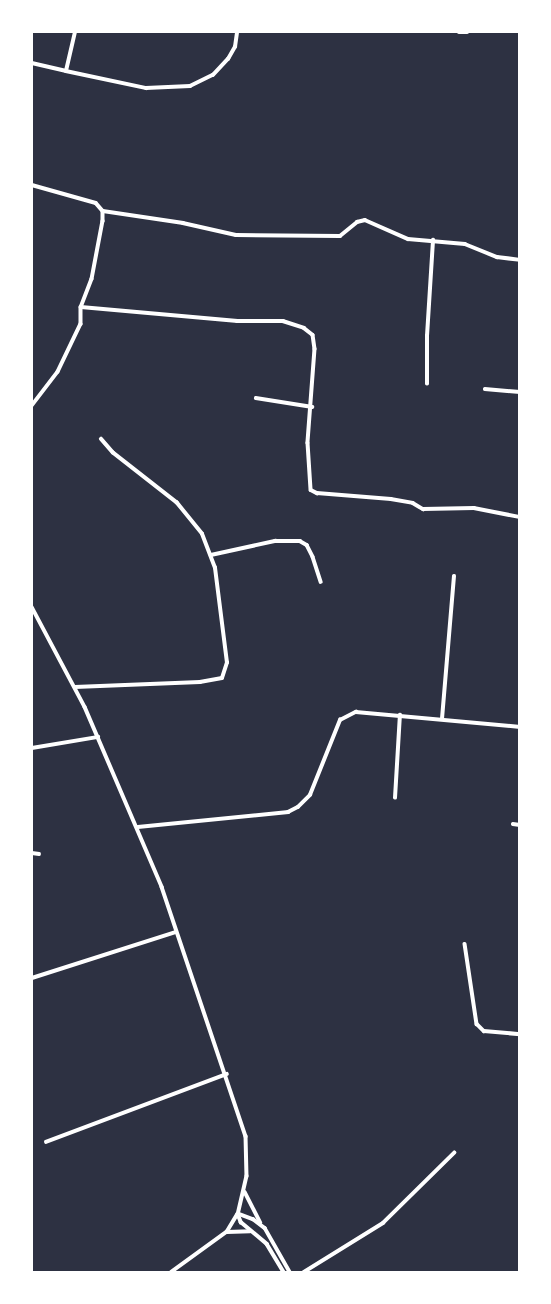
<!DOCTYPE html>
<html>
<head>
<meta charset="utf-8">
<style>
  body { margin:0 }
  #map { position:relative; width:551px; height:1304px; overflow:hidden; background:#2d3142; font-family:"PT Sans Narrow",sans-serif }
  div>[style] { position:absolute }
  .minor>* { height:3.5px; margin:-1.75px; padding:0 1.75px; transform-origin:1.75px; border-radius:1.75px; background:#fff }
  .tertiary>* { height:3.5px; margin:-1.75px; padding:0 1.75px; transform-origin:1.75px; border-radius:1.75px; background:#fff }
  span { translate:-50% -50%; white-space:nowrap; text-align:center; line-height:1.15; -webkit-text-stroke:5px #fff; paint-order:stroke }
  .frame { position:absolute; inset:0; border:33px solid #fff; pointer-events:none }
</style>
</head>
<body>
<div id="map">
  <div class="minor">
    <i style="left:459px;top:32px;width:8px"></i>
    <i style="left:32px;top:63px;width:35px;rotate:13deg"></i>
    <i style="left:66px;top:71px;width:40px;rotate:-77deg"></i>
    <i style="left:66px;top:71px;width:82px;rotate:12deg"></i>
    <i style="left:146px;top:88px;width:44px;rotate:-2.6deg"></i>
    <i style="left:190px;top:86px;width:25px;rotate:-26deg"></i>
    <i style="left:213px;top:75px;width:22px;rotate:-47deg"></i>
    <i style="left:228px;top:59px;width:14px;rotate:-60deg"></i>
    <i style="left:235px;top:47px;width:15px;rotate:-82deg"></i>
    <i style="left:103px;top:211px;width:81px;rotate:8.5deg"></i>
    <i style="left:183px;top:223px;width:54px;rotate:12.8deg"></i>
    <i style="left:236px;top:235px;width:104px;rotate:0.6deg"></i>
    <i style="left:340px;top:236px;width:22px;rotate:-39deg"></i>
    <i style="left:357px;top:222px;width:8px;rotate:-14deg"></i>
    <i style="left:365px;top:220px;width:47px;rotate:23.8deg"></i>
    <i style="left:408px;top:239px;width:57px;rotate:5deg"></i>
    <i style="left:465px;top:244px;width:35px;rotate:22deg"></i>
    <i style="left:497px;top:257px;width:23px;rotate:7deg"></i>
    <i style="left:81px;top:307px;width:157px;rotate:5.1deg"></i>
    <i style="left:237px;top:321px;width:46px"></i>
    <i style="left:283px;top:321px;width:22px;rotate:18deg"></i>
    <i style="left:304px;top:328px;width:11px;rotate:38deg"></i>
    <i style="left:313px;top:335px;width:14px;rotate:82deg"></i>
    <i style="left:315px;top:349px;width:94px;rotate:94.3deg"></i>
    <i style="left:308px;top:443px;width:47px;rotate:86.3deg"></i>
    <i style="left:311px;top:490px;width:7px;rotate:27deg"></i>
    <i style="left:317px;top:493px;width:74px;rotate:4.6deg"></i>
    <i style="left:391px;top:499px;width:22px;rotate:10deg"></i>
    <i style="left:413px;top:503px;width:12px;rotate:31deg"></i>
    <i style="left:423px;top:509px;width:51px;rotate:-1.1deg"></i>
    <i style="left:474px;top:508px;width:47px;rotate:11.1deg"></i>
    <i style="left:427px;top:384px;width:48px;rotate:-90deg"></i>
    <i style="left:427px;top:336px;width:96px;rotate:-86.4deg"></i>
    <i style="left:485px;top:389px;width:35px;rotate:5deg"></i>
    <i style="left:256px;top:398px;width:57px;rotate:9.1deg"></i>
    <i style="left:211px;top:555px;width:66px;rotate:-12.3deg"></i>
    <i style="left:275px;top:541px;width:25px"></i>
    <i style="left:300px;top:541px;width:8px;rotate:30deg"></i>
    <i style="left:307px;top:545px;width:13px;rotate:63deg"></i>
    <i style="left:313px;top:557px;width:26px;rotate:72deg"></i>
    <i style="left:75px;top:687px;width:125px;rotate:-2.3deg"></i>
    <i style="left:200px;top:682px;width:22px;rotate:-10deg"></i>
    <i style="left:222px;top:678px;width:16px;rotate:-72deg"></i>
    <i style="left:227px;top:663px;width:96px;rotate:-97.2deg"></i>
    <i style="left:215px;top:568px;width:36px;rotate:-111deg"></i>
    <i style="left:202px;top:534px;width:40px;rotate:-129deg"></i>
    <i style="left:177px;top:503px;width:81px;rotate:-142deg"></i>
    <i style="left:113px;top:453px;width:18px;rotate:-131deg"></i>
    <i style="left:442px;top:719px;width:143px;rotate:-85.2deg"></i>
    <i style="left:32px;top:748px;width:67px;rotate:-9.5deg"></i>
    <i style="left:395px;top:798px;width:83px;rotate:-86.6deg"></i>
    <i style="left:513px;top:824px;width:7px;rotate:8deg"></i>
    <i style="left:138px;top:827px;width:151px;rotate:-5.7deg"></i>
    <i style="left:288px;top:812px;width:11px;rotate:-27deg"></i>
    <i style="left:298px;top:807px;width:17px;rotate:-45deg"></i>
    <i style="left:310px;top:795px;width:81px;rotate:-68.2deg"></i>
    <i style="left:340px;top:720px;width:18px;rotate:-27deg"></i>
    <i style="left:356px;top:712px;width:165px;rotate:5.2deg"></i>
    <i style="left:32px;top:853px;width:7px;rotate:8deg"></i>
    <i style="left:465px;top:944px;width:81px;rotate:81.5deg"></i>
    <i style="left:477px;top:1024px;width:10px;rotate:45deg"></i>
    <i style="left:484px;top:1031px;width:36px;rotate:5deg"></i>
    <i style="left:32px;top:978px;width:151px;rotate:-17.7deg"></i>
    <i style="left:46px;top:1142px;width:193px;rotate:-20.6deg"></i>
    <i style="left:304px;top:1272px;width:93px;rotate:-31.8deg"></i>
    <i style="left:383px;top:1223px;width:100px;rotate:-44.6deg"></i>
  </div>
  <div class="tertiary">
    <i style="left:32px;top:185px;width:66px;rotate:15.7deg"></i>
    <i style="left:96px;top:203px;width:11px;rotate:49deg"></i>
    <i style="left:103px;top:211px;width:10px;rotate:90deg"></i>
    <i style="left:103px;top:221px;width:59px;rotate:100.7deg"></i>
    <i style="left:92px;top:279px;width:30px;rotate:111deg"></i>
    <i style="left:81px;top:307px;width:17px;rotate:90deg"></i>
    <i style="left:81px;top:324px;width:53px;rotate:115.6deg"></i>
    <i style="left:58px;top:372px;width:43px;rotate:127.4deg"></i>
    <i style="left:32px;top:607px;width:113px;rotate:62.1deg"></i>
    <i style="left:85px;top:707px;width:196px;rotate:66.8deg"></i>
    <i style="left:162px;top:887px;width:263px;rotate:71.4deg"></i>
    <i style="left:246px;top:1136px;width:40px;rotate:88.6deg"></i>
    <i style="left:247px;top:1176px;width:39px;rotate:103deg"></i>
    <i style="left:238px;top:1214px;width:21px;rotate:121deg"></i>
    <i style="left:227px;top:1232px;width:68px;rotate:144deg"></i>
    <i style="left:245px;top:1192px;width:34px;rotate:63deg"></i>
    <i style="left:238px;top:1214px;width:9px;rotate:69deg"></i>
    <i style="left:241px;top:1222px;width:34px;rotate:40deg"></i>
    <i style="left:267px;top:1244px;width:33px;rotate:59deg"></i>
    <i style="left:239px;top:1214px;width:15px;rotate:20deg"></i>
    <i style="left:253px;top:1219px;width:15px;rotate:37deg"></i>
    <i style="left:265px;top:1228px;width:51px;rotate:60.4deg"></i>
    <i style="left:227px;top:1232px;width:23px;rotate:-2deg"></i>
  </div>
  <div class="frame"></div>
</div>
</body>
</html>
